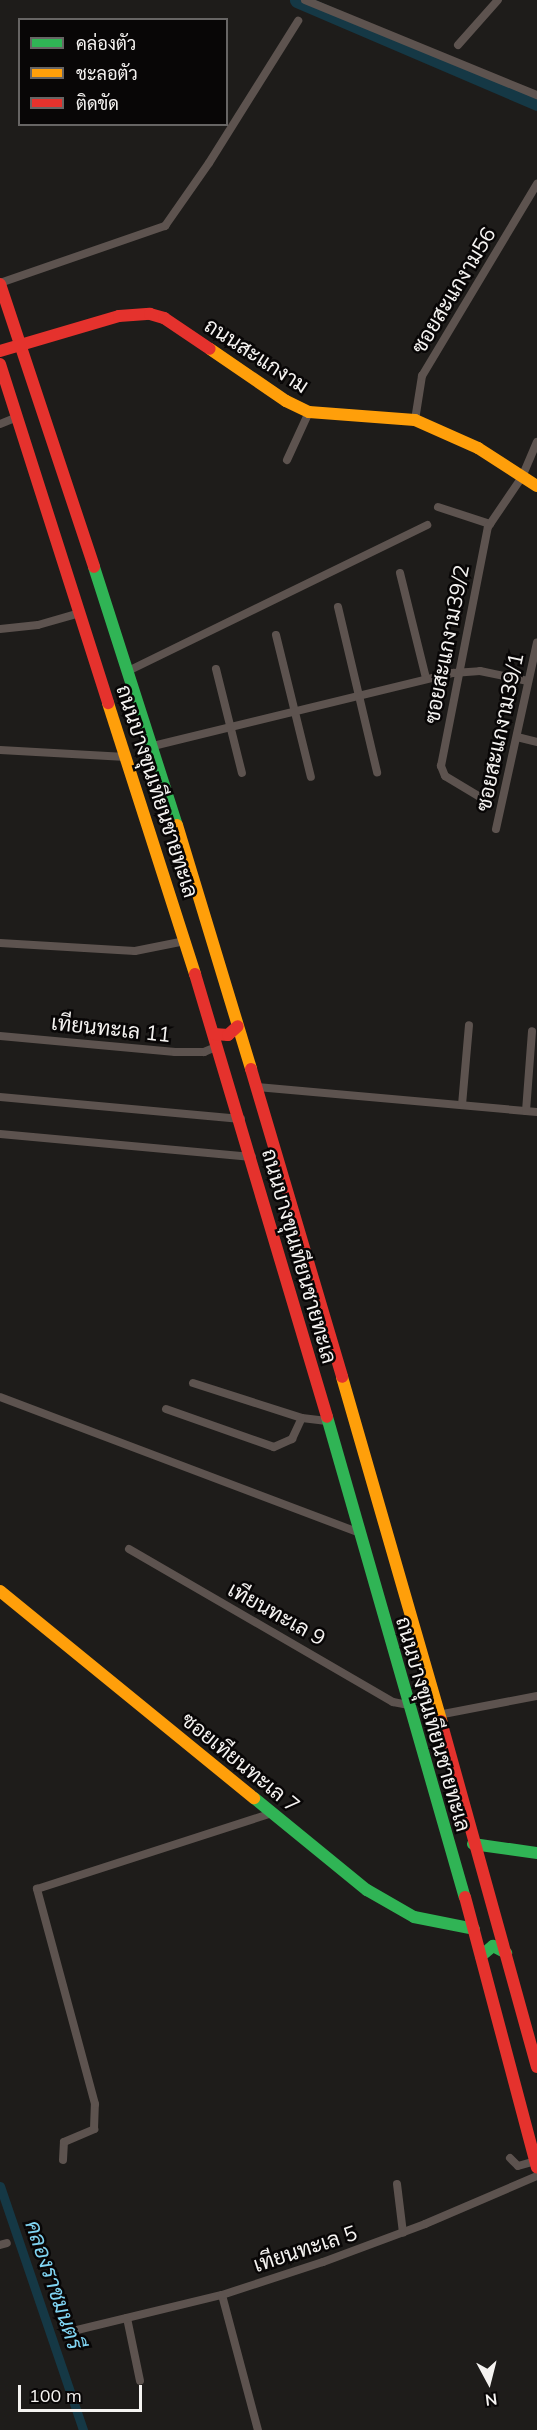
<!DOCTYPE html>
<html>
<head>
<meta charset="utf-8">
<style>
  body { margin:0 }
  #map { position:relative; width:537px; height:2430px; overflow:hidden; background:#1e1c1a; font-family:Mulish,Sarabun,sans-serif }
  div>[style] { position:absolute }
  .canal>* { height:9px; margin:-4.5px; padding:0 4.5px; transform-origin:4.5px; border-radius:4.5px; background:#153845 }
  .river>* { height:15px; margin:-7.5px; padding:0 7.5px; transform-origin:7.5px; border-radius:7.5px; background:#153845 }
  .street>* { height:8px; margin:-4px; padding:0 4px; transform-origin:4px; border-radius:4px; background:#5d534f }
  .fast>* { height:12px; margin:-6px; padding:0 6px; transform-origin:6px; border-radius:6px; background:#30b455 }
  .slow>* { height:12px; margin:-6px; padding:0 6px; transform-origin:6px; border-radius:6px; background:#ff9f0a }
  .jam>* { height:12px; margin:-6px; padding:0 6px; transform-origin:6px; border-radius:6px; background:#e5322d }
  span { translate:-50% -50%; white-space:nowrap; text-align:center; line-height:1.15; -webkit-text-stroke:5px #080606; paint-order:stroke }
  .street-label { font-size:21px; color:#f5f3f1 }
  .water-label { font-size:22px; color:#80d4f2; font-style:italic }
  .legend { position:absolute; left:18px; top:18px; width:210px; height:108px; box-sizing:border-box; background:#080606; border:2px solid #676564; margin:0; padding:8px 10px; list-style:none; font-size:18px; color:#f5f3f1 }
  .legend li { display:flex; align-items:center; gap:12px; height:30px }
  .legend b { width:30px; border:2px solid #676564 }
  .north { position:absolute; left:459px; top:2352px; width:60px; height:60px; -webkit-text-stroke:4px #080606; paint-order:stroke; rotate:173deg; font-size:16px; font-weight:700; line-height:24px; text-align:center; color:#f5f3f1 }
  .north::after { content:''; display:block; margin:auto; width:21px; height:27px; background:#f5f3f1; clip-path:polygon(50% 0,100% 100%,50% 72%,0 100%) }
  .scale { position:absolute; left:18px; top:2385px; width:124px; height:27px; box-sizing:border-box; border:3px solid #f5f3f1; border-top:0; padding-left:8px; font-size:18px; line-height:21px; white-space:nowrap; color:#f5f3f1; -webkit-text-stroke:4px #080606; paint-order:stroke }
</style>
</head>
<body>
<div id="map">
  <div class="canal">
    <i style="left:0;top:2186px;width:258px;rotate:71.2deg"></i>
  </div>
  <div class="river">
    <i style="left:297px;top:0;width:261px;rotate:23.2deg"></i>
  </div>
  <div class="street">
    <i style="left:305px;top:0;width:251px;rotate:22.3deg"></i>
    <i style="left:458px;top:45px;width:60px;rotate:-48.4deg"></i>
    <i style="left:0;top:283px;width:175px;rotate:-19.1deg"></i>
    <i style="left:165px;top:226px;width:77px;rotate:-55.1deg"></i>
    <i style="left:209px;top:163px;width:168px;rotate:-57.9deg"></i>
    <i style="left:415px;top:420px;width:45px;rotate:-81deg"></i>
    <i style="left:422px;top:376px;width:224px;rotate:-59.1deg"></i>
    <i style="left:0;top:424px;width:18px;rotate:-22deg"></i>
    <i style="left:287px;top:460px;width:53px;rotate:-65.4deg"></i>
    <i style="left:438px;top:507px;width:55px;rotate:18.1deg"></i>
    <i style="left:400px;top:573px;width:108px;rotate:76.1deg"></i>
    <i style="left:338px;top:607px;width:170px;rotate:76.7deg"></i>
    <i style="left:0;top:629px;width:38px;rotate:-6deg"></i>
    <i style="left:38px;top:625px;width:44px;rotate:-15.9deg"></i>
    <i style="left:276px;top:635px;width:146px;rotate:76.2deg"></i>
    <i style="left:216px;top:669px;width:107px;rotate:76deg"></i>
    <i style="left:128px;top:671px;width:333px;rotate:-26deg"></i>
    <i style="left:517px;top:737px;width:21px;rotate:14deg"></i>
    <i style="left:153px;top:746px;width:309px;rotate:-13.7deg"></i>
    <i style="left:453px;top:673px;width:27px;rotate:-4deg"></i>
    <i style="left:480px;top:671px;width:49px;rotate:11.8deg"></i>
    <i style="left:0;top:750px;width:126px;rotate:3.2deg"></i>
    <i style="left:490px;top:803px;width:52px;rotate:-149deg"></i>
    <i style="left:445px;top:776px;width:11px;rotate:-112deg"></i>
    <i style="left:441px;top:766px;width:244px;rotate:-78.9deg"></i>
    <i style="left:488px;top:527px;width:60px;rotate:-55.8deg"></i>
    <i style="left:522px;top:477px;width:38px;rotate:-67deg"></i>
    <i style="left:496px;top:829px;width:191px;rotate:-77.6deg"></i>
    <i style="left:0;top:943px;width:135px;rotate:3.4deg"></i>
    <i style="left:135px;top:951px;width:51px;rotate:-11.3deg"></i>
    <i style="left:0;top:1036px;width:176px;rotate:5.2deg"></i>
    <i style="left:175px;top:1052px;width:29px"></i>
    <i style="left:204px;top:1052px;width:15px;rotate:-23deg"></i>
    <i style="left:257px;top:1087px;width:281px;rotate:5.1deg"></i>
    <i style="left:0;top:1097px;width:242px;rotate:5.2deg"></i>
    <i style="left:462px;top:1105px;width:80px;rotate:-85deg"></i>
    <i style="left:526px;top:1111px;width:80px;rotate:-85.7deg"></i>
    <i style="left:0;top:1134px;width:253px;rotate:5.2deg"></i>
    <i style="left:193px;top:1383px;width:114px;rotate:17.8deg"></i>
    <i style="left:302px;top:1418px;width:25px;rotate:7deg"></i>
    <i style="left:0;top:1397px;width:385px;rotate:20.7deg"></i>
    <i style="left:166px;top:1409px;width:114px;rotate:19.4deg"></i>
    <i style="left:274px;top:1447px;width:20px;rotate:-24deg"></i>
    <i style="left:292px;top:1439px;width:23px;rotate:-65deg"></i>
    <i style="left:129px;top:1549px;width:305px;rotate:30.1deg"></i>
    <i style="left:393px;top:1702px;width:15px;rotate:11deg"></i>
    <i style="left:438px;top:1715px;width:101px;rotate:-10.9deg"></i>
    <i style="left:510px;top:2158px;width:11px;rotate:45deg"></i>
    <i style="left:518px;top:2166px;width:19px;rotate:-16deg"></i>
    <i style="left:63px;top:2160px;width:18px;rotate:-87deg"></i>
    <i style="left:64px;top:2142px;width:33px;rotate:-23deg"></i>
    <i style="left:94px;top:2129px;width:25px;rotate:-88deg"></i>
    <i style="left:95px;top:2104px;width:223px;rotate:-105.1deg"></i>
    <i style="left:37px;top:1889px;width:248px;rotate:-17.9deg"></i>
    <i style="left:397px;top:2184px;width:49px;rotate:83deg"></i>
    <i style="left:0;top:2245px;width:7px;rotate:-16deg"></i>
    <i style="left:222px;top:2295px;width:140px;rotate:75.1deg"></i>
    <i style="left:127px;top:2318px;width:64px;rotate:78.3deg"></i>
    <i style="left:77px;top:2330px;width:149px;rotate:-13.6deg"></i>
    <i style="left:222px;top:2295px;width:106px;rotate:-18.1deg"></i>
    <i style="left:323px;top:2262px;width:109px;rotate:-20.4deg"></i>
    <i style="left:425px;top:2224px;width:122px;rotate:-23.2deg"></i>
  </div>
  <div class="fast">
    <i style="left:94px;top:567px;width:271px;rotate:72.2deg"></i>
    <i style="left:327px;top:1417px;width:499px;rotate:74deg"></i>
    <i style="left:254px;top:1798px;width:146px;rotate:39.2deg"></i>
    <i style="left:367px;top:1890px;width:54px;rotate:29.9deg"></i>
    <i style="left:414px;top:1917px;width:61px;rotate:11.3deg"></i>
    <i style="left:473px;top:1844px;width:65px;rotate:8deg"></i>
    <i style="left:481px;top:1956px;width:16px;rotate:-40deg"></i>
    <i style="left:493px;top:1946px;width:15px;rotate:28deg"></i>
  </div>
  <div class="slow">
    <i style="left:210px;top:349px;width:92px;rotate:34.4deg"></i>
    <i style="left:286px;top:401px;width:25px;rotate:26deg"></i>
    <i style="left:309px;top:412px;width:106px;rotate:4.3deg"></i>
    <i style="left:415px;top:420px;width:69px;rotate:24deg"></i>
    <i style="left:478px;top:448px;width:70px;rotate:32.8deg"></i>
    <i style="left:108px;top:703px;width:285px;rotate:72.2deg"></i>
    <i style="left:177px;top:825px;width:255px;rotate:73.1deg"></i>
    <i style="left:342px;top:1377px;width:358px;rotate:73.9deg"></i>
    <i style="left:0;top:1591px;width:328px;rotate:39.2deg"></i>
  </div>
  <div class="jam">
    <i style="left:0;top:284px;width:298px;rotate:71.6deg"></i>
    <i style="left:0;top:351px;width:124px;rotate:-16.4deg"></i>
    <i style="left:119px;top:316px;width:31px;rotate:-4deg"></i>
    <i style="left:150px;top:314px;width:15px;rotate:16deg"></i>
    <i style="left:164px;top:318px;width:55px;rotate:34deg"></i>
    <i style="left:0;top:364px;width:356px;rotate:72.3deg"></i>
    <i style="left:195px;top:974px;width:462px;rotate:73.4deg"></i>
    <i style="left:214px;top:1034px;width:14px;rotate:4deg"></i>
    <i style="left:228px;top:1035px;width:13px;rotate:-42deg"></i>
    <i style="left:251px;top:1069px;width:321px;rotate:73.5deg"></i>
    <i style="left:441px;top:1721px;width:359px;rotate:74.5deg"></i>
    <i style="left:465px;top:1897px;width:280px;rotate:75.1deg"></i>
  </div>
  <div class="street-label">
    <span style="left:453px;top:290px;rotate:-59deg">ซอยสะแกงาม56</span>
    <span style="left:257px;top:355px;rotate:33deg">ถนนสะแกงาม</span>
    <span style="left:446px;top:644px;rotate:-79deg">ซอยสะแกงาม39/2</span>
    <span style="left:499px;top:732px;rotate:-78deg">ซอยสะแกงาม39/1</span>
    <span style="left:158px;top:791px;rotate:72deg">ถนนบางขุนเทียนชายทะเล</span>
    <span style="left:111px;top:1028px;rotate:6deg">เทียนทะเล 11</span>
    <span style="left:300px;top:1256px;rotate:74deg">ถนนบางขุนเทียนชายทะเล</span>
    <span style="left:277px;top:1613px;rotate:29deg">เทียนทะเล 9</span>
    <span style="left:434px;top:1724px;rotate:74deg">ถนนบางขุนเทียนชายทะเล</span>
    <span style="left:241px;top:1762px;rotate:39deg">ซอยเทียนทะเล 7</span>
    <span style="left:305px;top:2248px;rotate:-18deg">เทียนทะเล 5</span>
  </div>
  <div class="water-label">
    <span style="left:54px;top:2285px;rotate:71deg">คลองราชมนตรี</span>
  </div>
  <ul class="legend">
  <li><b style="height:8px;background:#30b455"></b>คล่องตัว</li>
  <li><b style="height:8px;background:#ff9f0a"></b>ชะลอตัว</li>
  <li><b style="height:8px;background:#e5322d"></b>ติดขัด</li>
  </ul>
  <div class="north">N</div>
  <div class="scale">100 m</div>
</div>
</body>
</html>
